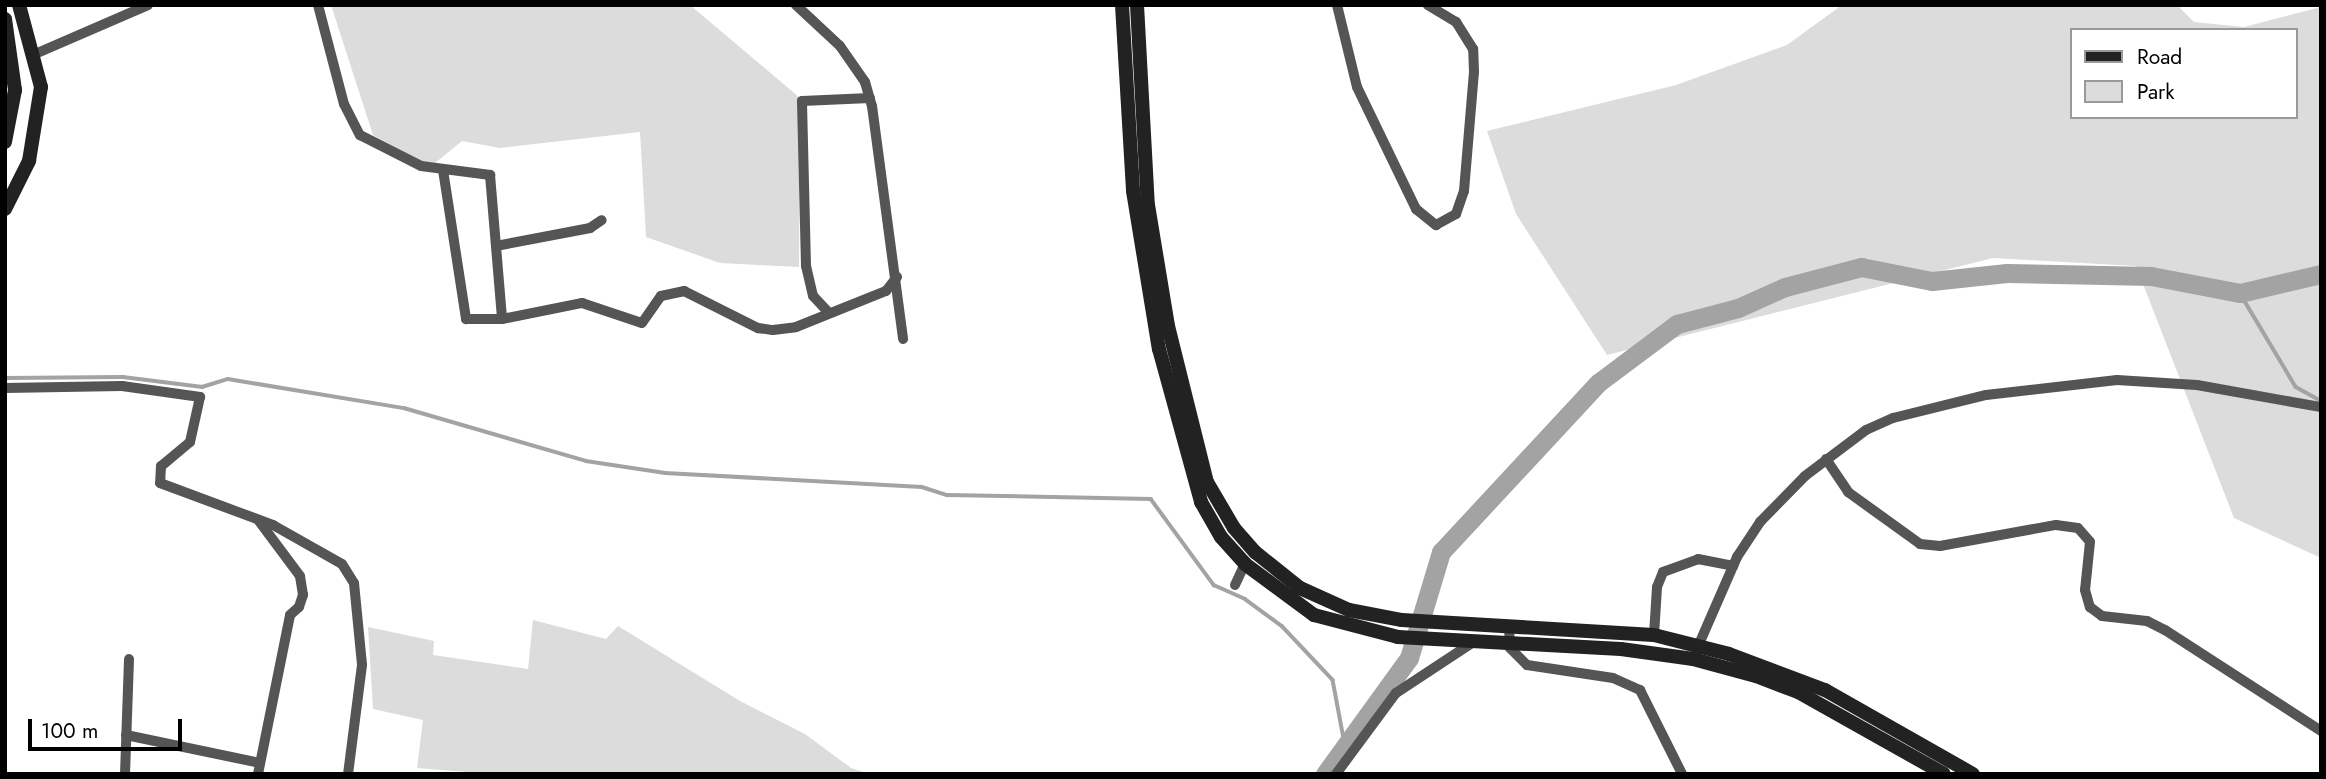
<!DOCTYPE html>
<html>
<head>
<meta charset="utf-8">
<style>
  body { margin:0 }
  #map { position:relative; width:2326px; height:779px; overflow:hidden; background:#fff; font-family:Jost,sans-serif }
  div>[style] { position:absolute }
  .green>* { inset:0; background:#dcdcdc }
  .stream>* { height:3.5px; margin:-1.75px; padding:0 1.75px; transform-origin:1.75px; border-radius:1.75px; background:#a3a3a3 }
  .river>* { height:19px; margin:-9.5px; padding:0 9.5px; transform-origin:9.5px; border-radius:9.5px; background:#a3a3a3 }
  .minor>* { height:10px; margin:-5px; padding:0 5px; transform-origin:5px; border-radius:5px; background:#555 }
  .secondary>* { height:14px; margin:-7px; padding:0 7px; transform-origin:7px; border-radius:7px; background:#222 }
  span { translate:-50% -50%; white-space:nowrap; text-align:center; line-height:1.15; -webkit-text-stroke:7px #fff; paint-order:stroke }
  .frame { position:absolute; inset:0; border:7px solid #000; pointer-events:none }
  .legend { position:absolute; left:2070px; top:28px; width:228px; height:91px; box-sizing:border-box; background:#fff; border:2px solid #999; margin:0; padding:9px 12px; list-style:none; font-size:21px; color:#000 }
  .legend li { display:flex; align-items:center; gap:14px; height:35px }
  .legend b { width:35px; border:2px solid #999 }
  .scale { position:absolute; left:28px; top:719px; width:154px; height:32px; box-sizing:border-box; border:4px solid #000; border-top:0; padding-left:9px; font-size:21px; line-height:24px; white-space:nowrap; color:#000; -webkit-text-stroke:5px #fff; paint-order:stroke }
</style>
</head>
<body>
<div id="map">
  <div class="green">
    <i style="clip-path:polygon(331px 5px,690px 5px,800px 98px,799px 267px,720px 263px,646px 237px,640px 132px,500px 148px,462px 141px,435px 163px,421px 162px,373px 135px)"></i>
    <i style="clip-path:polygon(evenodd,1842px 5px,2177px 5px,2194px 22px,2244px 27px,2321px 7px,2321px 558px,2234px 518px,2136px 266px,1993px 258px,1607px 355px,1516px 214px,1487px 131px,1676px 85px,1787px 45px,1842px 5px,2072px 30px,2296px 30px,2296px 117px,2072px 117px,2072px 30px)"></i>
    <i style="clip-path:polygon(533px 620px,606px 639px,618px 626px,740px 701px,805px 734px,851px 768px,870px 774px,492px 774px,417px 768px,423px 720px,373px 709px,368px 627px,434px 641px,433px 655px,528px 669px)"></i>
  </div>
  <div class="stream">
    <i style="left:2240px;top:293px;width:109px;rotate:59.2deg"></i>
    <i style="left:2296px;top:387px;width:29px;rotate:29deg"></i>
    <i style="left:5px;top:378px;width:118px;rotate:-0.5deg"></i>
    <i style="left:123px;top:377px;width:80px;rotate:7.2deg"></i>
    <i style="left:202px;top:387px;width:27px;rotate:-17deg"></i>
    <i style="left:228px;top:379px;width:178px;rotate:9.4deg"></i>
    <i style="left:404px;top:408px;width:190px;rotate:16.2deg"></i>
    <i style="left:586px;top:461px;width:80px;rotate:8.6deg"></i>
    <i style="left:665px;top:473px;width:257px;rotate:3.1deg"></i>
    <i style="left:922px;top:487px;width:26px;rotate:18deg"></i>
    <i style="left:947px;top:495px;width:204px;rotate:1.1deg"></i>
    <i style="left:1151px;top:499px;width:107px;rotate:53.8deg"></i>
    <i style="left:1214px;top:585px;width:34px;rotate:24deg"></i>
    <i style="left:1245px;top:599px;width:46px;rotate:36.1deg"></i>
    <i style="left:1282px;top:626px;width:74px;rotate:46.6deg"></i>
    <i style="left:1333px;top:680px;width:65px;rotate:79.4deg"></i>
  </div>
  <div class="river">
    <i style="left:1325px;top:774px;width:143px;rotate:-54.1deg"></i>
    <i style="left:1409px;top:658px;width:111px;rotate:-73.2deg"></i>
    <i style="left:1441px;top:552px;width:231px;rotate:-47.1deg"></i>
    <i style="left:1598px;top:383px;width:99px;rotate:-36.8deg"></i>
    <i style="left:1677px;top:324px;width:63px;rotate:-14.7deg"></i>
    <i style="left:1738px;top:308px;width:51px;rotate:-24.1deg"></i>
    <i style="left:1785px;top:287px;width:79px;rotate:-14.7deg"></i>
    <i style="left:1861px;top:267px;width:72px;rotate:11.2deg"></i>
    <i style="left:1932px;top:281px;width:75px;rotate:-6.1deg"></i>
    <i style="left:2007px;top:273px;width:144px;rotate:1.2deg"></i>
    <i style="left:2151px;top:276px;width:91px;rotate:10.8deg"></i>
    <i style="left:2240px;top:293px;width:83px;rotate:-13.2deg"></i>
  </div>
  <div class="minor">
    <i style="left:318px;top:5px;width:102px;rotate:75.3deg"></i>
    <i style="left:344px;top:104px;width:35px;rotate:63deg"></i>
    <i style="left:360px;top:135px;width:68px;rotate:26.9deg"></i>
    <i style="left:421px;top:166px;width:70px;rotate:7.4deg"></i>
    <i style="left:490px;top:175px;width:144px;rotate:85.2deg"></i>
    <i style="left:796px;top:5px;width:60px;rotate:43deg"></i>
    <i style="left:840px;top:46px;width:44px;rotate:55.2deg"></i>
    <i style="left:865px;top:82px;width:25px;rotate:74deg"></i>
    <i style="left:872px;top:106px;width:235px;rotate:82.4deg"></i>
    <i style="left:1337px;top:5px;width:84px;rotate:76.3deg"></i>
    <i style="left:1357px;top:87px;width:136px;rotate:64.2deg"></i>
    <i style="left:1416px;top:209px;width:26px;rotate:39deg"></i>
    <i style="left:1436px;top:225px;width:23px;rotate:-29deg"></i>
    <i style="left:1456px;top:214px;width:24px;rotate:-71deg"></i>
    <i style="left:1464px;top:191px;width:119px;rotate:-85.2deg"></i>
    <i style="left:1474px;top:72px;width:23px;rotate:-92deg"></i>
    <i style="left:1473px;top:49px;width:32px;rotate:-122deg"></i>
    <i style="left:1456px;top:22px;width:33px;rotate:-149deg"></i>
    <i style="left:35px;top:54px;width:123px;rotate:-23.4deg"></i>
    <i style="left:443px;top:170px;width:151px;rotate:81.2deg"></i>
    <i style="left:466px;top:319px;width:36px"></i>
    <i style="left:502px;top:319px;width:82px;rotate:-11.3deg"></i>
    <i style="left:582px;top:303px;width:63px;rotate:18.4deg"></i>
    <i style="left:642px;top:323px;width:33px;rotate:-55deg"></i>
    <i style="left:661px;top:296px;width:24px;rotate:-12deg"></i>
    <i style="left:684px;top:291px;width:83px;rotate:26.6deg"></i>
    <i style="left:758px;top:328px;width:15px;rotate:8deg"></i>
    <i style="left:773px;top:330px;width:23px;rotate:-7deg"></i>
    <i style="left:796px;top:327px;width:97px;rotate:-21.8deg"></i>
    <i style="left:886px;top:291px;width:18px;rotate:-52deg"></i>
    <i style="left:496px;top:246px;width:96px;rotate:-10.8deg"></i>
    <i style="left:590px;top:228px;width:14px;rotate:-34deg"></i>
    <i style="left:829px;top:313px;width:23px;rotate:-133deg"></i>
    <i style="left:813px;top:296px;width:31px;rotate:-103deg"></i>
    <i style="left:806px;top:266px;width:165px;rotate:-91.4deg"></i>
    <i style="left:802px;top:101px;width:68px;rotate:-2.5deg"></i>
    <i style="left:5px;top:388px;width:117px;rotate:-1deg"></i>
    <i style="left:122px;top:386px;width:79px;rotate:8deg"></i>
    <i style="left:200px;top:397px;width:46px;rotate:102.5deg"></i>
    <i style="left:190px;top:442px;width:38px;rotate:140deg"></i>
    <i style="left:161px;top:466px;width:17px;rotate:93deg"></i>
    <i style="left:160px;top:483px;width:121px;rotate:20.4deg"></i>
    <i style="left:273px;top:525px;width:79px;rotate:29.5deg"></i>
    <i style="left:342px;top:564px;width:22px;rotate:58deg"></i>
    <i style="left:354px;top:583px;width:82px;rotate:84.4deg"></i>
    <i style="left:362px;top:665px;width:110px;rotate:97.3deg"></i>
    <i style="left:1826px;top:459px;width:40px;rotate:56deg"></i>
    <i style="left:1848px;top:492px;width:89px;rotate:35.8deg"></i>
    <i style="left:1920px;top:544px;width:20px;rotate:6deg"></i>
    <i style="left:1940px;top:546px;width:118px;rotate:-10.3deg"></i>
    <i style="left:2056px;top:525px;width:22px;rotate:8deg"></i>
    <i style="left:2078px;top:528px;width:18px;rotate:49deg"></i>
    <i style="left:2090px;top:542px;width:48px;rotate:95.9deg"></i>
    <i style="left:2085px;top:590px;width:18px;rotate:74deg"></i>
    <i style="left:2090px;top:607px;width:15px;rotate:37deg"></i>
    <i style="left:2102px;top:616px;width:45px;rotate:6.3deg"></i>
    <i style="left:2147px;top:621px;width:20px;rotate:27deg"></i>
    <i style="left:2165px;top:630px;width:186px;rotate:32.9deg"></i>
    <i style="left:1235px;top:585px;width:23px;rotate:-65deg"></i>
    <i style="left:1509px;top:627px;width:21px;rotate:87deg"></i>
    <i style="left:1510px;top:648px;width:24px;rotate:45deg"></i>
    <i style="left:1527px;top:665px;width:87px;rotate:8.6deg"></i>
    <i style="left:1613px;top:678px;width:30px;rotate:24deg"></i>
    <i style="left:1640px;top:690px;width:94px;rotate:63.4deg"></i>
    <i style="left:1654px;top:635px;width:48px;rotate:-86.4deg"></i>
    <i style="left:1657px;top:587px;width:16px;rotate:-68deg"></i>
    <i style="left:1663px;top:572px;width:37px;rotate:-20deg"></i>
    <i style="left:1698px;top:559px;width:36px;rotate:11deg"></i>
    <i style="left:1696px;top:651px;width:103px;rotate:-66.4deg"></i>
    <i style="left:1737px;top:557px;width:42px;rotate:-56.7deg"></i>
    <i style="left:1760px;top:522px;width:64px;rotate:-45.6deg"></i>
    <i style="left:1805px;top:476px;width:76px;rotate:-37deg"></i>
    <i style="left:1866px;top:430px;width:30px;rotate:-24deg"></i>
    <i style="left:1893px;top:418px;width:96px;rotate:-13.9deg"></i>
    <i style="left:1986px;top:395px;width:132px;rotate:-6.5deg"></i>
    <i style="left:2117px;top:380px;width:80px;rotate:3.6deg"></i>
    <i style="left:2197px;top:385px;width:126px;rotate:10.1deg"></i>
    <i style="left:126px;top:735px;width:137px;rotate:11.8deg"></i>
    <i style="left:125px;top:774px;width:115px;rotate:-88deg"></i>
    <i style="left:258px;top:774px;width:162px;rotate:-78.6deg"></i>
    <i style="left:290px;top:615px;width:12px;rotate:-42deg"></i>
    <i style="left:299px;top:607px;width:13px;rotate:-72deg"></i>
    <i style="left:303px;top:595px;width:19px;rotate:-99deg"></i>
    <i style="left:300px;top:576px;width:69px;rotate:-126.7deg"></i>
    <i style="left:1336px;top:774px;width:101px;rotate:-53.5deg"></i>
    <i style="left:1396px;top:693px;width:95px;rotate:-33.4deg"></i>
  </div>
  <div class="secondary">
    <i style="left:1122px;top:5px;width:186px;rotate:86.6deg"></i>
    <i style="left:1133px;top:191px;width:160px;rotate:80.7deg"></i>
    <i style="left:1159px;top:349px;width:159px;rotate:74.6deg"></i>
    <i style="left:1201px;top:502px;width:40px;rotate:60.3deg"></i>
    <i style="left:1221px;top:537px;width:36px;rotate:48deg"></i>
    <i style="left:1245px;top:564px;width:86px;rotate:36.5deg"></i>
    <i style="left:1314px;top:615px;width:87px;rotate:14.7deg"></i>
    <i style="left:1398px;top:637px;width:223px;rotate:3.1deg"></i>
    <i style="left:1621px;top:649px;width:73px;rotate:7.9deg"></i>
    <i style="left:1693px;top:659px;width:65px;rotate:15.1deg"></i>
    <i style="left:1756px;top:676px;width:45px;rotate:20.9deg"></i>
    <i style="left:1798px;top:692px;width:167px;rotate:29.3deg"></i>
    <i style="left:1137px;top:5px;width:200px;rotate:86.9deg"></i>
    <i style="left:1148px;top:205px;width:123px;rotate:80.6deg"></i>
    <i style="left:1168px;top:326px;width:161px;rotate:76deg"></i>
    <i style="left:1207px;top:482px;width:53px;rotate:59.6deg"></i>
    <i style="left:1234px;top:528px;width:32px;rotate:49deg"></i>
    <i style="left:1255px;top:552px;width:58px;rotate:38.7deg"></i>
    <i style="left:1300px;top:588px;width:54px;rotate:24.2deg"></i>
    <i style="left:1349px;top:610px;width:54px;rotate:10.7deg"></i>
    <i style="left:1402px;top:620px;width:252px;rotate:3.4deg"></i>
    <i style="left:1654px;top:635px;width:77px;rotate:14.2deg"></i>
    <i style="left:1729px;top:654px;width:103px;rotate:20.6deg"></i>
    <i style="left:1825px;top:690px;width:170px;rotate:29.6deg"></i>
    <i style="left:5px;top:19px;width:72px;rotate:82deg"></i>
    <i style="left:15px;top:90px;width:53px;rotate:100.9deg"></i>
    <i style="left:5px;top:209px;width:54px;rotate:-63.4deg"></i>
    <i style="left:29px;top:161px;width:75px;rotate:-80.8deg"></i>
    <i style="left:41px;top:87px;width:85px;rotate:-105deg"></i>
  </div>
  <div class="frame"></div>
  <ul class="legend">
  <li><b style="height:9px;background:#222"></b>Road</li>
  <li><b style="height:19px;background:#dcdcdc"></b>Park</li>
  </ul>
  <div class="scale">100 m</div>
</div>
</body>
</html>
